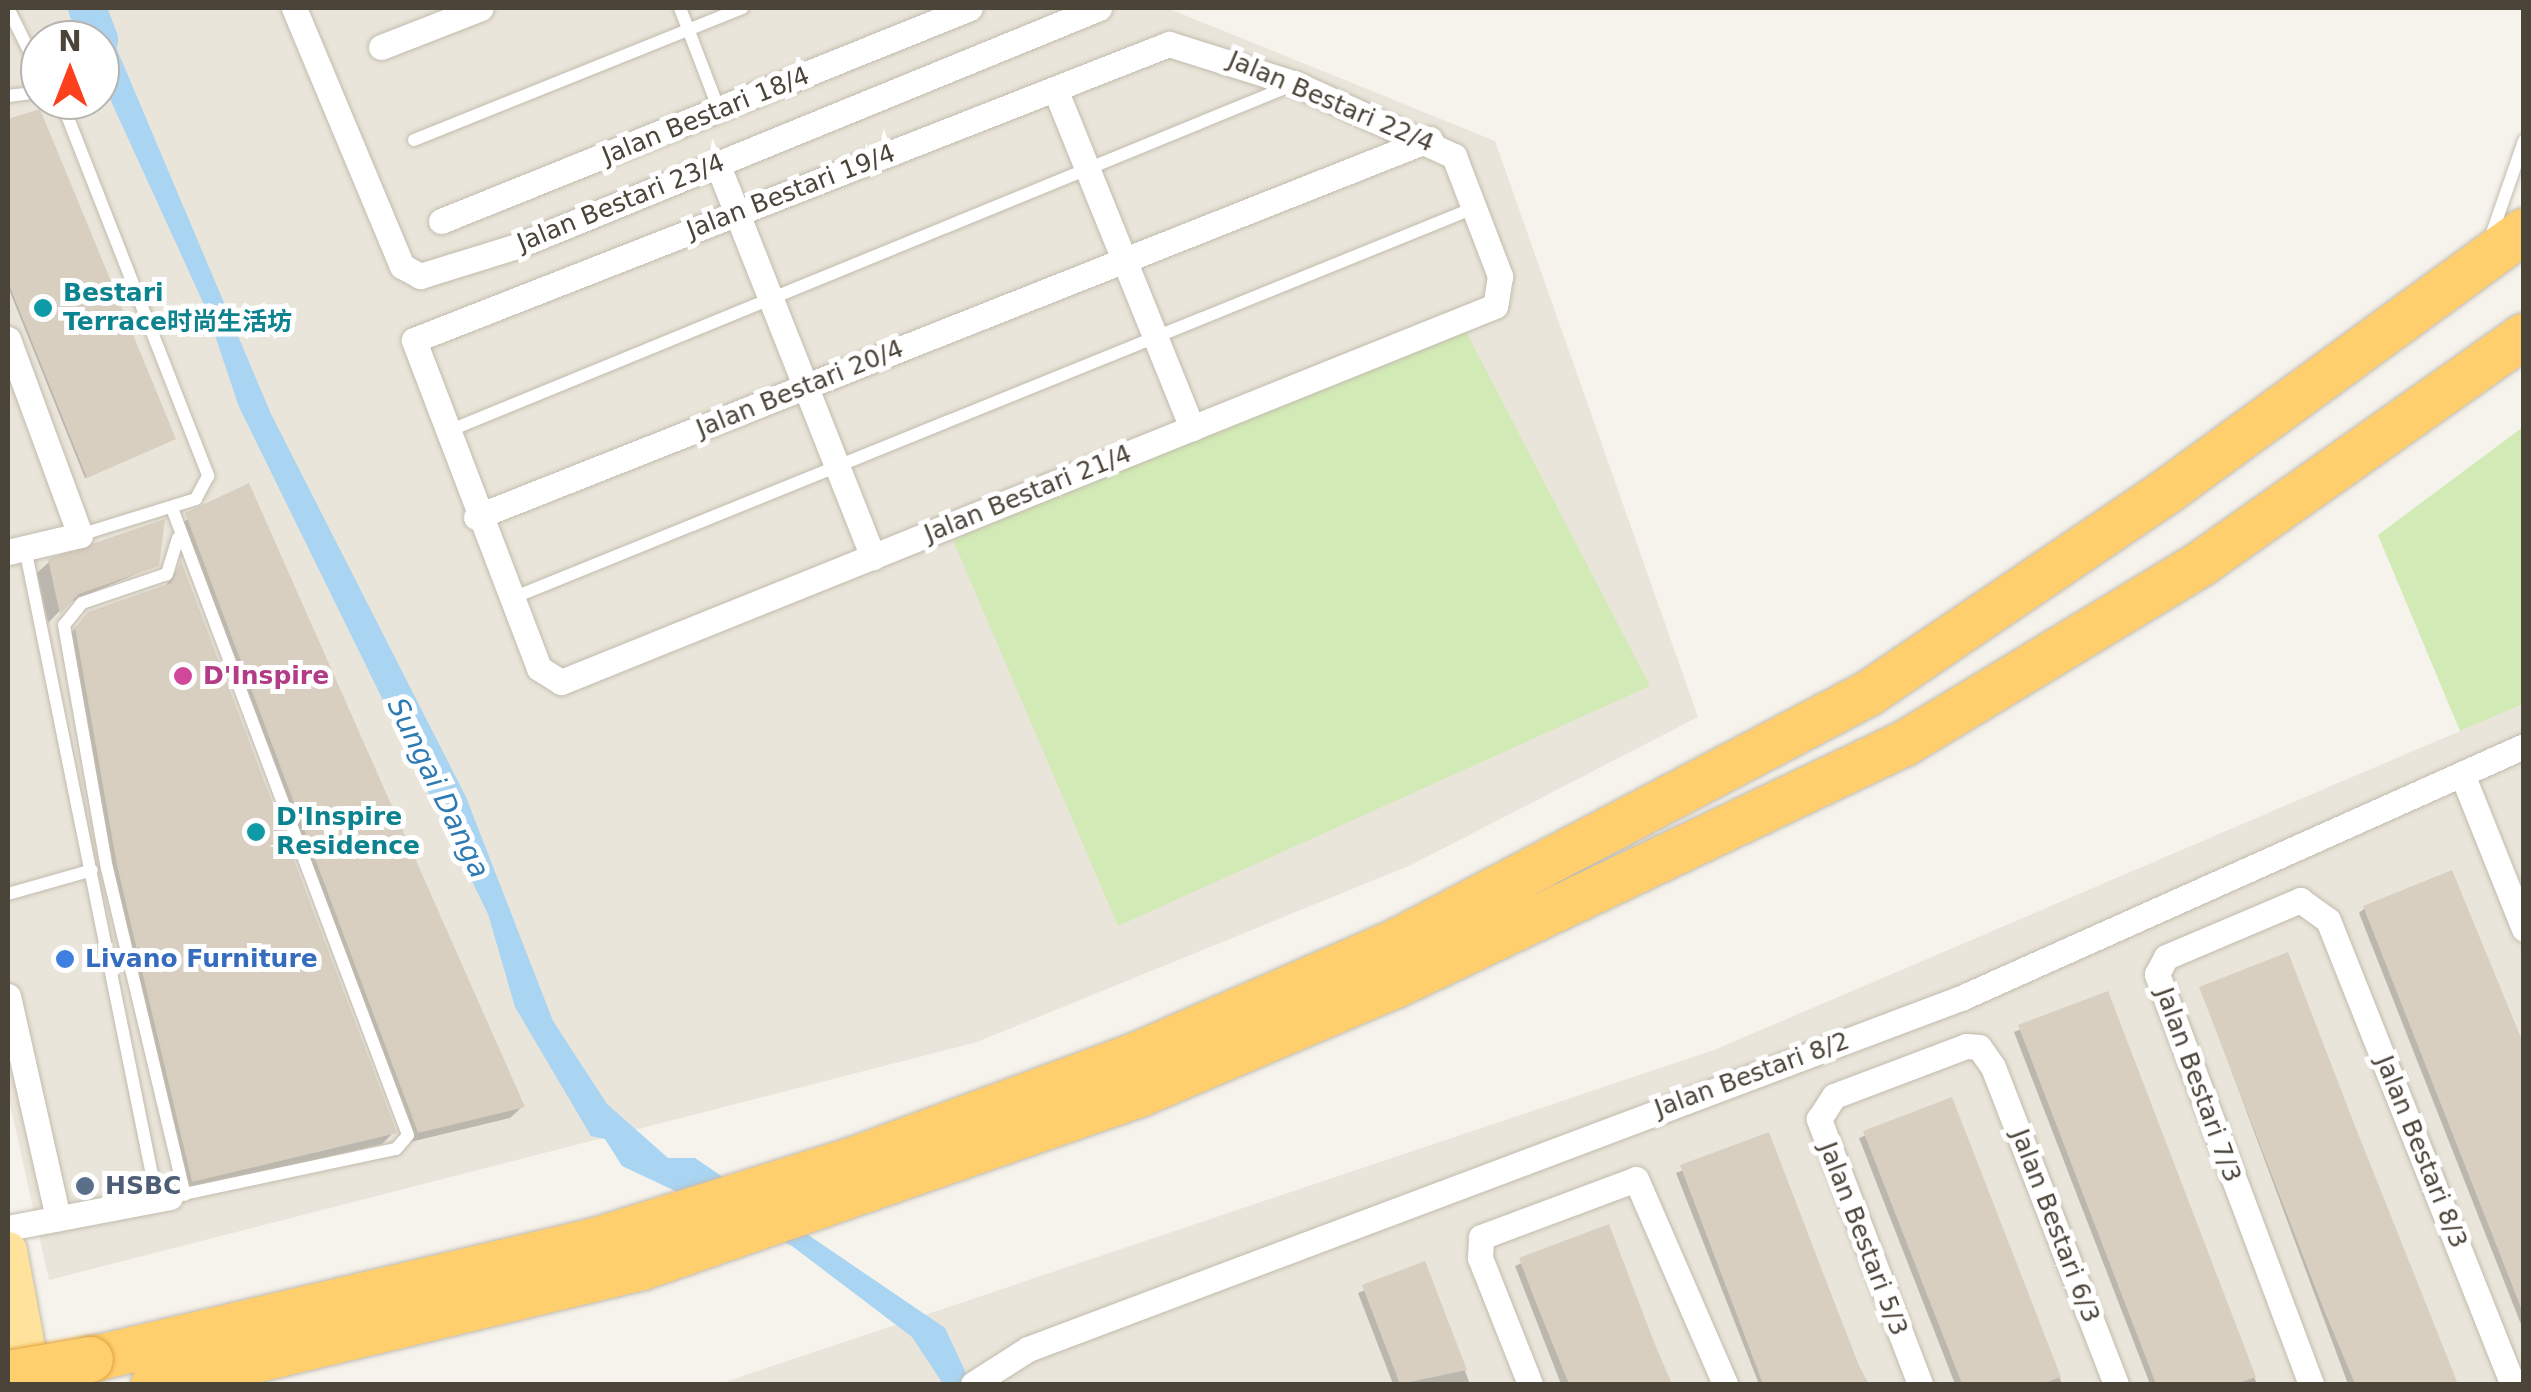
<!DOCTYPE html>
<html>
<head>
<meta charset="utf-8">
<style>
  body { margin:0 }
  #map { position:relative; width:2531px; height:1392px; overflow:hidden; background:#f6f3ec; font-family:"DejaVu Sans","Noto Sans SC",sans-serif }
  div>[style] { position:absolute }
  .residential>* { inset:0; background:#eae5da }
  .green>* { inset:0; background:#d2eab5 }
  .water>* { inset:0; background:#a9d4f2 }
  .shadow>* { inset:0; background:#0003 }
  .river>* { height:38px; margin:-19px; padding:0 19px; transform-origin:19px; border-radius:19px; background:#a9d4f2 }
  .building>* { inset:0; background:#d8cfc1 }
  .roads { filter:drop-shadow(0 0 2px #c2bbae) drop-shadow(0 0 2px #c2bbae) }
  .service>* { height:12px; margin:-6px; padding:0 6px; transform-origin:6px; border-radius:6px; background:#fff }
  .minor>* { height:25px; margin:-12.5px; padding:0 12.5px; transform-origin:12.5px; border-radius:12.5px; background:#fff }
  .primary>* { height:38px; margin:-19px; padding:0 19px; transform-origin:19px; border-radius:19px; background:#ffe39c }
  .motorway>* { height:45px; margin:-22.5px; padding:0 22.5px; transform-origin:22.5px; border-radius:22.5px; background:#ffcf6e }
  .bridges { filter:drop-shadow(0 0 2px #e0a43c) drop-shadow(0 0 2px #e0a43c) }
  .motorway-bridge>* { height:45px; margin:-22.5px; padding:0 22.5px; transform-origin:22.5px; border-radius:22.5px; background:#ffcf6e }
  .dots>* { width:28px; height:28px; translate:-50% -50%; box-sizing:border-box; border:5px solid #fff; border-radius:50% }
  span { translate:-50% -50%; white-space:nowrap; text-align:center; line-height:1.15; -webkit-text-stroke:10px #fff; paint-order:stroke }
  .street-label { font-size:25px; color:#4b4439 }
  .culture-label { font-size:25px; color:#0d838f; font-weight:700 }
  .left { translate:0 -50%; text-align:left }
  .hotel-label { font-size:25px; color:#b23c85; font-weight:700 }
  .shop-label { font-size:25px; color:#366cbe; font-weight:700 }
  .service-label { font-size:25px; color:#4e5e75; font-weight:700 }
  .water-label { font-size:28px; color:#2e7ab2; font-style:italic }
  .frame { position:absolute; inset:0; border:10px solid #4b4439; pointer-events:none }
  .north { position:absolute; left:20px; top:20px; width:100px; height:100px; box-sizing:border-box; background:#fff; border:2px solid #b7b4b0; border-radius:50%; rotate:0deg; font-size:28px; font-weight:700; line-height:40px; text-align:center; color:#4b4439 }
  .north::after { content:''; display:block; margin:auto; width:35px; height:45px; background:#fc3f1d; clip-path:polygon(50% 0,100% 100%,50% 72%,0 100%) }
</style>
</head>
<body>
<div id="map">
  <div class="residential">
    <i style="clip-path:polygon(evenodd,8px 8px,1167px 8px,1495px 141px,1698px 717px,1411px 865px,977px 1042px,49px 1280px,8px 1095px,8px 8px,40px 40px,100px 40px,100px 100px,40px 100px,40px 40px)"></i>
    <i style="clip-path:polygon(2523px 704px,2523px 1384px,719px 1384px,1714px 1050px)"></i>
  </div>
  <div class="green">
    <i style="clip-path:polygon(1463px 326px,1650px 686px,1118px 926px,953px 540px)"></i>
    <i style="clip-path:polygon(2523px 427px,2523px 704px,2460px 731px,2378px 535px)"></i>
  </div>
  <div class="water">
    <i style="clip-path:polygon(113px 40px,271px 414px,466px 797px,553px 1021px,607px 1104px,668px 1158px,695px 1158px,945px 1328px,971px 1384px,943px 1384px,912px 1337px,792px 1246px,622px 1166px,605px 1139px,591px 1136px,515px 1007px,488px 914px,239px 407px,206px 309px,100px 77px,100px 45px)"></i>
  </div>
  <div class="shadow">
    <i style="clip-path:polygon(38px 112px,171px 441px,85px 478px,8px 287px,8px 121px)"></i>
    <i style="clip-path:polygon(248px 486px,522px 1107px,510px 1118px,406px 1143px,174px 527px)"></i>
    <i style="clip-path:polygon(49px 562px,157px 565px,66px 604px,48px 623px,37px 573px)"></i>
    <i style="clip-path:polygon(180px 566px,394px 1132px,382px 1144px,181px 1192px,64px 642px,76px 627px,164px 588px)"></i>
    <i style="clip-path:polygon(2365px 908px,2524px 1060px,2524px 1332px,2359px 913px)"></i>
    <i style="clip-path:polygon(2201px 989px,2454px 1383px,2453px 1384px,2348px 1384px)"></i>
    <i style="clip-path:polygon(2106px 994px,2257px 1384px,2150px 1384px,2014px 1032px)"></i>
    <i style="clip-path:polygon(1951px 1100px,2062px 1384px,1955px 1384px,1859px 1138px)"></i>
    <i style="clip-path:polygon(1768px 1135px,1866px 1384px,1759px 1384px,1676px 1173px)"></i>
    <i style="clip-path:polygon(1607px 1227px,1668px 1384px,1561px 1384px,1515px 1266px)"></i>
    <i style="clip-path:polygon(1424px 1264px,1470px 1384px,1393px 1384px,1358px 1293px)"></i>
  </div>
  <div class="river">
    <i style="left:87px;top:8px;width:34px;rotate:69deg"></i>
  </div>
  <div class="building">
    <i style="clip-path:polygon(40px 109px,176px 439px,87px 478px,8px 282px,8px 119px)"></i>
    <i style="clip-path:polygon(249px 483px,525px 1107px,418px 1133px,185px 513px)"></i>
    <i style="clip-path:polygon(165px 519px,159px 566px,79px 594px,60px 614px,48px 559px)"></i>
    <i style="clip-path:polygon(181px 561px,397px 1133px,192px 1182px,117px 866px,75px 628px,88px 612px,171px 583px)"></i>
    <i style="clip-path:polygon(2452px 870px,2524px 1045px,2523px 1313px,2363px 906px)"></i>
    <i style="clip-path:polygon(2288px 952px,2355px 1126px,2458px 1384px,2355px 1384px,2324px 1310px,2199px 987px)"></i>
    <i style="clip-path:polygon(2108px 991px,2256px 1377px,2235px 1384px,2156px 1384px,2018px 1025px)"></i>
    <i style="clip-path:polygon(1952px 1097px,2061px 1377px,2042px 1384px,1962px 1384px,1863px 1131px)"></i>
    <i style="clip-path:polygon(1769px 1132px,1858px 1364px,1869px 1384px,1763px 1384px,1680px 1165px)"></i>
    <i style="clip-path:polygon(1609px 1224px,1654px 1342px,1672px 1384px,1569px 1384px,1534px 1298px,1519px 1258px)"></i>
    <i style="clip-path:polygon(1425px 1261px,1467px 1370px,1400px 1384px,1362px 1285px)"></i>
  </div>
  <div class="roads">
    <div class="service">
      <i style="left:8px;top:8px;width:72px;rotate:63.8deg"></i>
      <i style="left:680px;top:8px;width:111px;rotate:69deg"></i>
      <i style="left:8px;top:96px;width:32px;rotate:-7deg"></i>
      <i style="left:61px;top:100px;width:404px;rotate:68.6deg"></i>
      <i style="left:208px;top:476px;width:26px;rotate:118deg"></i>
      <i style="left:196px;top:499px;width:121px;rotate:162.8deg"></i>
      <i style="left:414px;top:140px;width:354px;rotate:-21.9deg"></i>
      <i style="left:2490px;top:239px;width:104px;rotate:-70.9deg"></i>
      <i style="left:446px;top:432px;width:914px;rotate:-22.3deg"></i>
      <i style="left:178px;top:538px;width:38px;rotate:107deg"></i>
      <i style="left:167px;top:574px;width:90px;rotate:161.2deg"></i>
      <i style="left:82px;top:603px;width:28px;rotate:129deg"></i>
      <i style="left:64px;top:625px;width:247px;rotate:80deg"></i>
      <i style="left:107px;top:868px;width:336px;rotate:76.6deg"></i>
      <i style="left:25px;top:548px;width:665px;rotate:78.55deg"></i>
      <i style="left:510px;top:599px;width:1040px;rotate:-22.08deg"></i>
      <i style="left:8px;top:894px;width:87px;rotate:-15.9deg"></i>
      <i style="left:170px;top:1197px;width:231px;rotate:-12deg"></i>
      <i style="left:396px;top:1149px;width:18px;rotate:-49deg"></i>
      <i style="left:408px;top:1135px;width:670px;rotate:-110.63deg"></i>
    </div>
    <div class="minor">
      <i style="left:294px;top:8px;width:280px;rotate:67.3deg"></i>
      <i style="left:402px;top:266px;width:21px;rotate:29deg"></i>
      <i style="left:420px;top:276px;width:102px;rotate:-17.2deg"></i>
      <i style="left:517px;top:246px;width:629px;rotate:-22.24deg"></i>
      <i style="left:1169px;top:44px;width:133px;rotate:17.5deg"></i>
      <i style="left:1296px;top:84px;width:174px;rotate:24.5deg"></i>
      <i style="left:1454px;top:156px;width:129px;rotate:69deg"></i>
      <i style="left:1500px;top:276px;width:30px;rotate:99deg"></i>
      <i style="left:1495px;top:306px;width:1007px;rotate:158.07deg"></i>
      <i style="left:561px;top:682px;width:26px;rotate:-148deg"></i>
      <i style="left:539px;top:668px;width:351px;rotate:-110.9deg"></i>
      <i style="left:414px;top:340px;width:811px;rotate:-21.41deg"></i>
      <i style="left:381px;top:47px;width:107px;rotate:-21.3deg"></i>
      <i style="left:1055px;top:89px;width:366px;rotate:68deg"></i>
      <i style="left:717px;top:163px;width:424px;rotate:68.4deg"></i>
      <i style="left:441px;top:221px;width:570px;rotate:-21.93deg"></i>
      <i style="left:8px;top:339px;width:209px;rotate:69.8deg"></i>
      <i style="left:80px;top:535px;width:74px;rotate:166.7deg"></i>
      <i style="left:476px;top:517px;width:1026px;rotate:-21.61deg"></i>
      <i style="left:2462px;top:774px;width:167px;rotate:68.2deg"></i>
      <i style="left:8px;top:996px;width:228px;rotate:77.3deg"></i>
      <i style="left:8px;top:1228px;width:165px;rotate:-10.8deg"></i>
      <i style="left:973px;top:1384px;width:65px;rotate:-32.5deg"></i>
      <i style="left:1028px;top:1349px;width:997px;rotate:-20.62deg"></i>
      <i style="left:1961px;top:998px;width:617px;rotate:-24.11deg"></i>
      <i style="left:1530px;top:1384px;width:136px;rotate:-111.6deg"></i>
      <i style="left:1480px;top:1258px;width:21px;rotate:-87deg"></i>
      <i style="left:1481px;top:1237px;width:165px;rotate:-20.5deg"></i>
      <i style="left:1636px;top:1179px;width:223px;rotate:66.5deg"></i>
      <i style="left:1920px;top:1384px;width:284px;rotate:-110.9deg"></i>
      <i style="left:1819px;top:1119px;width:27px;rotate:-57deg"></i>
      <i style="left:1834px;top:1096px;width:141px;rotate:-20.7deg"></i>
      <i style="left:1966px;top:1046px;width:13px;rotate:4deg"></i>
      <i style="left:1979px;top:1047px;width:24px;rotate:55deg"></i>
      <i style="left:1993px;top:1067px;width:340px;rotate:68.8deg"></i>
      <i style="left:2311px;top:1384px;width:438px;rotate:-110.6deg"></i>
      <i style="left:2157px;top:974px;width:19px;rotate:-62deg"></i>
      <i style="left:2166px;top:957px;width:146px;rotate:-23deg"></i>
      <i style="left:2300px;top:900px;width:34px;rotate:36deg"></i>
      <i style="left:2328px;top:920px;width:500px;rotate:68.3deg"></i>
    </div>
    <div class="primary">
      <i style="left:8px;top:1251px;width:135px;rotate:79.4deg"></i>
    </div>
    <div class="motorway">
      <i style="left:90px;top:1359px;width:519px;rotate:-13.26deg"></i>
      <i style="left:595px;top:1240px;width:268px;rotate:-17.4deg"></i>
      <i style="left:851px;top:1160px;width:303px;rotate:-20.3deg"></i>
      <i style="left:1135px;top:1055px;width:289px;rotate:-23.6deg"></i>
      <i style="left:1400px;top:939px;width:529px;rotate:-27.73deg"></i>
      <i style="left:1868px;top:693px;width:359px;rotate:-34.1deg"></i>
      <i style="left:2165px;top:492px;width:444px;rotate:-36.1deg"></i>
      <i style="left:153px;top:1384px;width:503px;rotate:-13.46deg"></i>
      <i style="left:642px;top:1267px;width:526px;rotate:-19.19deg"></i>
      <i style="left:1139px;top:1094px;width:278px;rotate:-23.1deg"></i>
      <i style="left:1395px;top:985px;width:564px;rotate:-25.43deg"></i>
      <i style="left:1904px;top:743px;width:347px;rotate:-31.2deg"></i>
      <i style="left:2201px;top:563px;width:395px;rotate:-35.2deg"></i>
    </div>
  </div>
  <div class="bridges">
    <div class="motorway-bridge">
      <i style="left:8px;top:1373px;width:83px;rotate:-9.7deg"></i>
    </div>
  </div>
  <div class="dots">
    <i style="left:43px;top:308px;background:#0f9aa8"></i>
    <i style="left:183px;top:676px;background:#d1479c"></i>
    <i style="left:256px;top:832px;background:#0f9aa8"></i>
    <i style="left:65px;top:959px;background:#3f7fe0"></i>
    <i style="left:85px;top:1186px;background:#5c6f8a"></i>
  </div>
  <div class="street-label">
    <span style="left:1331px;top:102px;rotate:23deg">Jalan Bestari 22/4</span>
    <span style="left:706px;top:116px;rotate:-22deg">Jalan Bestari 18/4</span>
    <span style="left:791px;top:192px;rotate:-21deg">Jalan Bestari 19/4</span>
    <span style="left:621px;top:203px;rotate:-22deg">Jalan Bestari 23/4</span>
    <span style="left:800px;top:389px;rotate:-22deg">Jalan Bestari 20/4</span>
    <span style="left:1028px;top:494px;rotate:-22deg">Jalan Bestari 21/4</span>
    <span style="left:1752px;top:1075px;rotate:-20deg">Jalan Bestari 8/2</span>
    <span style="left:2198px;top:1085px;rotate:70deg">Jalan Bestari 7/3</span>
    <span style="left:2421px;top:1152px;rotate:68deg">Jalan Bestari 8/3</span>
    <span style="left:2055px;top:1226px;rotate:69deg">Jalan Bestari 6/3</span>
    <span style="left:1863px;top:1239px;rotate:69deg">Jalan Bestari 5/3</span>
  </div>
  <div class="culture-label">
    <span class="left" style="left:63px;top:308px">Bestari<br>Terrace时尚生活坊</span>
    <span class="left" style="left:276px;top:832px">D'Inspire<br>Residence</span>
  </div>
  <div class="hotel-label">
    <span class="left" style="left:203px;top:676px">D'Inspire</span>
  </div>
  <div class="shop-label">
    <span class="left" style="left:85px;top:959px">Livano Furniture</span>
  </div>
  <div class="service-label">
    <span class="left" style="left:105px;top:1186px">HSBC</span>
  </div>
  <div class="water-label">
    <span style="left:438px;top:788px;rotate:64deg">Sungai Danga</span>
  </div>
  <div class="frame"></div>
  <div class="north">N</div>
</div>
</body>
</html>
